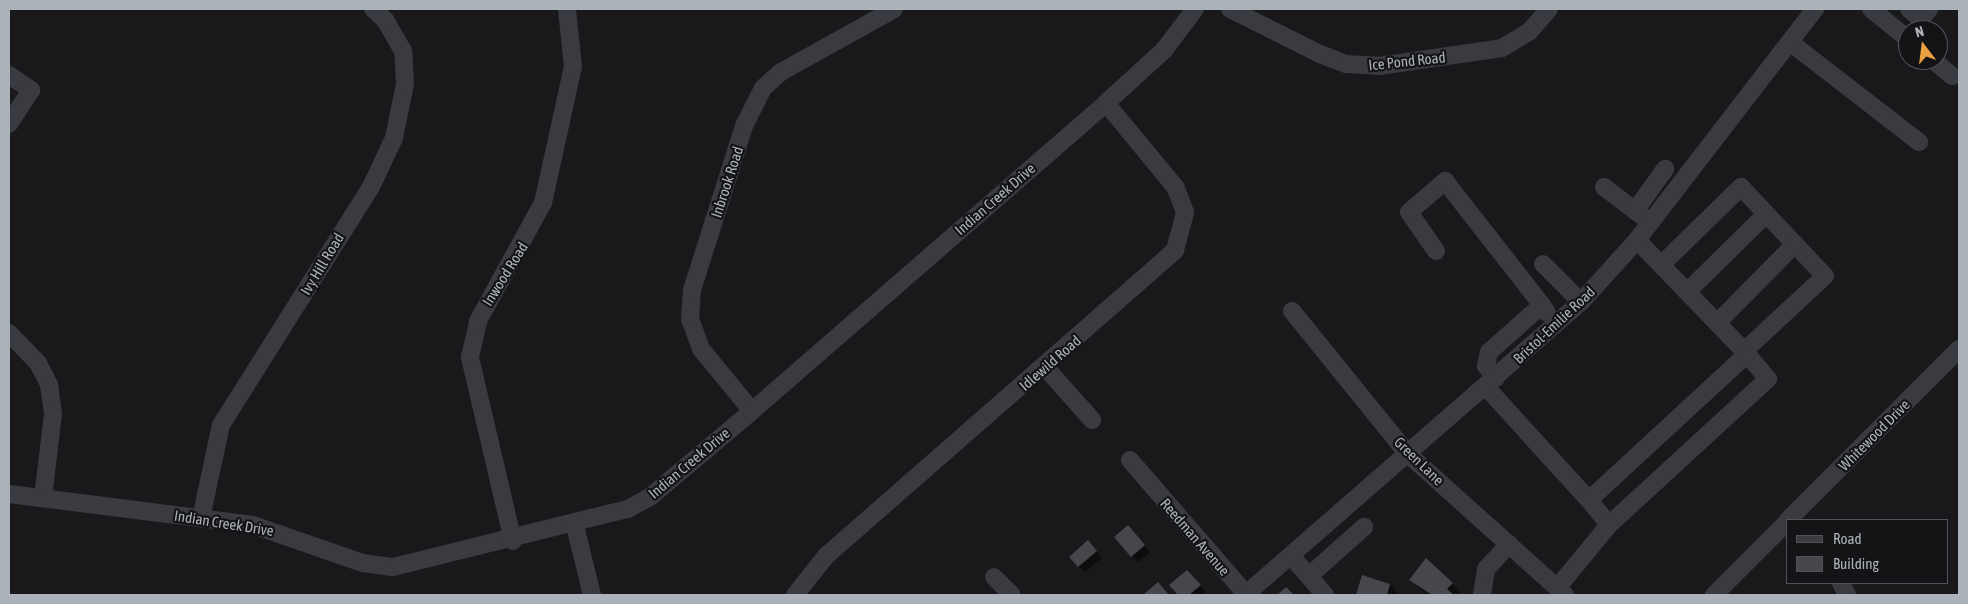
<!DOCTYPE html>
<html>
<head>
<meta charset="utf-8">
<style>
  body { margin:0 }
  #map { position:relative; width:1968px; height:604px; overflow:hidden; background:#19191b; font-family:"Asap Condensed",sans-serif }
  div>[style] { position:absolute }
  .shadow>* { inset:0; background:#0007 }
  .building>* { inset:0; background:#46474b }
  .minor>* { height:18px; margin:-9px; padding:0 9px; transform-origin:9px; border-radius:9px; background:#3a3b40 }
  span { translate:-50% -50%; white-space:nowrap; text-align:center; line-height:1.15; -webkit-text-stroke:4.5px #141416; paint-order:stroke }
  .street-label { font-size:15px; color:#acb2ba }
  .frame { position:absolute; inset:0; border:10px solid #acb2ba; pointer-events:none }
  .legend { position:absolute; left:1786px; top:519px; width:162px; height:65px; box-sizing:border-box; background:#141416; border:1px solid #515358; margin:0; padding:6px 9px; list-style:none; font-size:15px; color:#acb2ba }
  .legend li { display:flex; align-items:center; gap:10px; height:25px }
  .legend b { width:25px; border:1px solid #515358 }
  .north { position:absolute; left:1898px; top:20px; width:50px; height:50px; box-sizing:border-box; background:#141416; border:1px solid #515358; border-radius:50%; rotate:345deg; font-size:14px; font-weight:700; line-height:20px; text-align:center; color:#acb2ba }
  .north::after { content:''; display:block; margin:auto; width:18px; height:22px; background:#eba141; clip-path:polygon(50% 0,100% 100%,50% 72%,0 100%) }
</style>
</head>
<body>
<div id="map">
  <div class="shadow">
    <i style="clip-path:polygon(1134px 533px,1150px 552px,1138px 562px,1132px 556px)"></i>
    <i style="clip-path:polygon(1094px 548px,1102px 558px,1085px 572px,1078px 566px)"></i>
    <i style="clip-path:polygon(1193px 577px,1206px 592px,1202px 595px,1179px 595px,1171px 585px)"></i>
    <i style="clip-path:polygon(1363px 577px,1390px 585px,1400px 595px,1356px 595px)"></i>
    <i style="clip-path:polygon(1411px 580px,1452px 584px,1461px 593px,1427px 595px)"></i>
  </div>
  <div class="building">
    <i style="clip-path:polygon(1128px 525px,1145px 545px,1131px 557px,1114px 537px)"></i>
    <i style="clip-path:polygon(1088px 540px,1097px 551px,1078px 567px,1069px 557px)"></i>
    <i style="clip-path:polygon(1426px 558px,1453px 583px,1447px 589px,1454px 595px,1432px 595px,1409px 580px)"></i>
    <i style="clip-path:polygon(1187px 570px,1201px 585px,1189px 595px,1178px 595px,1169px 585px)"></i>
    <i style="clip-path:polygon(1362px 575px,1390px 584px,1387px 595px,1356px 595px)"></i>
    <i style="clip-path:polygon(1158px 582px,1169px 595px,1143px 595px)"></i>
    <i style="clip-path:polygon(1286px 587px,1294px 595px,1277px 595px)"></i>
  </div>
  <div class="minor">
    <i style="left:1230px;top:9px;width:101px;rotate:26.6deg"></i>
    <i style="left:1320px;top:54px;width:28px;rotate:21deg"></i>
    <i style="left:1346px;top:64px;width:33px;rotate:3deg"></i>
    <i style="left:1379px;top:66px;width:124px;rotate:-8.3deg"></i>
    <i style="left:1502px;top:48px;width:31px;rotate:-31deg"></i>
    <i style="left:1529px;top:32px;width:30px;rotate:-49deg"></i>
    <i style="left:1871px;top:9px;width:48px;rotate:39deg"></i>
    <i style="left:1909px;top:9px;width:16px;rotate:40deg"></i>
    <i style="left:1921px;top:19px;width:13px;rotate:-51deg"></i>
    <i style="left:1791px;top:43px;width:162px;rotate:37.7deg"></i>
    <i style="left:1933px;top:60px;width:25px;rotate:40deg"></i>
    <i style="left:9px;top:75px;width:27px;rotate:34deg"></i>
    <i style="left:31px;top:90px;width:40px;rotate:122.9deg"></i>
    <i style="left:1604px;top:187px;width:58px;rotate:37.3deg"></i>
    <i style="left:1635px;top:211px;width:52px;rotate:-54.5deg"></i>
    <i style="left:1436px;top:251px;width:47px;rotate:-124.7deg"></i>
    <i style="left:1409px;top:212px;width:48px;rotate:-40.7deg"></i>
    <i style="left:1445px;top:181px;width:157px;rotate:52deg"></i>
    <i style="left:1543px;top:264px;width:54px;rotate:45deg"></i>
    <i style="left:1661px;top:265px;width:112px;rotate:-44.3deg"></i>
    <i style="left:1741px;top:187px;width:122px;rotate:46.7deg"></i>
    <i style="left:1825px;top:276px;width:110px;rotate:137.2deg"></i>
    <i style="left:1687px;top:292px;width:111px;rotate:-44.6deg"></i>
    <i style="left:1292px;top:311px;width:184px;rotate:51deg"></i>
    <i style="left:1408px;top:454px;width:211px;rotate:41.9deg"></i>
    <i style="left:1717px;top:323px;width:111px;rotate:-45.4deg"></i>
    <i style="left:9px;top:333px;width:42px;rotate:46deg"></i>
    <i style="left:38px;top:363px;width:25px;rotate:63deg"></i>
    <i style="left:49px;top:385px;width:29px;rotate:82deg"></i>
    <i style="left:53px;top:414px;width:85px;rotate:96.8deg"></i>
    <i style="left:1045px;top:367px;width:71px;rotate:48.4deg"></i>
    <i style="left:1496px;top:378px;width:16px;rotate:-130deg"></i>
    <i style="left:1486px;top:366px;width:14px;rotate:-78deg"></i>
    <i style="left:1489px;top:352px;width:71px;rotate:-41.6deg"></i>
    <i style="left:1542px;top:305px;width:9px;rotate:58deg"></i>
    <i style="left:1486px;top:387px;width:153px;rotate:47.7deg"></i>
    <i style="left:1589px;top:500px;width:215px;rotate:-42.7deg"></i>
    <i style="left:1747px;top:354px;width:158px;rotate:-134deg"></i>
    <i style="left:752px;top:411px;width:80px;rotate:-129.4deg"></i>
    <i style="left:701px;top:349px;width:32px;rotate:-110deg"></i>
    <i style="left:690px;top:319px;width:29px;rotate:-86deg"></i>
    <i style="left:692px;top:290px;width:172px;rotate:-72.4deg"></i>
    <i style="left:744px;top:126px;width:42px;rotate:-63.4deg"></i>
    <i style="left:763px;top:88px;width:24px;rotate:-42deg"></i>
    <i style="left:781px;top:72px;width:129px;rotate:-29.1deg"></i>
    <i style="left:1130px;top:460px;width:177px;rotate:49.1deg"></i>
    <i style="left:9px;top:494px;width:246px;rotate:7.2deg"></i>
    <i style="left:253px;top:525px;width:116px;rotate:19.1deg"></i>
    <i style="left:363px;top:563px;width:30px;rotate:8deg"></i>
    <i style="left:393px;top:567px;width:242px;rotate:-13.9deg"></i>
    <i style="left:628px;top:509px;width:25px;rotate:-29deg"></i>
    <i style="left:650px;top:497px;width:133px;rotate:-40.1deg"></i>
    <i style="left:752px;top:411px;width:469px;rotate:-41deg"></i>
    <i style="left:1106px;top:103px;width:79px;rotate:-42.4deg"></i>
    <i style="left:1164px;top:50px;width:51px;rotate:-52.9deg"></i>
    <i style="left:1589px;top:500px;width:32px;rotate:51deg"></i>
    <i style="left:1609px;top:525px;width:216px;rotate:-42.6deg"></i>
    <i style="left:1768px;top:379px;width:33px;rotate:-130deg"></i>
    <i style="left:201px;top:518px;width:95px;rotate:-77.9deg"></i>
    <i style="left:221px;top:425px;width:281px;rotate:-57.8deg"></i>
    <i style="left:371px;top:187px;width:54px;rotate:-64.9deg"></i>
    <i style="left:394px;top:138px;width:55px;rotate:-78.5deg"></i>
    <i style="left:405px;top:84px;width:33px;rotate:-93deg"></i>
    <i style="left:403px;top:51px;width:34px;rotate:-120deg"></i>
    <i style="left:386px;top:21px;width:18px;rotate:-137deg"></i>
    <i style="left:1788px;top:520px;width:242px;rotate:-45deg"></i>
    <i style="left:575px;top:526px;width:71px;rotate:76.2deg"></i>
    <i style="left:513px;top:541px;width:189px;rotate:-103.2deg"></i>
    <i style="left:470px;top:357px;width:37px;rotate:-77deg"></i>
    <i style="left:478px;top:321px;width:135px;rotate:-61.2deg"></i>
    <i style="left:543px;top:203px;width:139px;rotate:-77.6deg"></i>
    <i style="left:573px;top:67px;width:58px;rotate:-95.9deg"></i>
    <i style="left:1291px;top:556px;width:52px;rotate:48.9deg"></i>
    <i style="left:1309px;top:576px;width:74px;rotate:-41.7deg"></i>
    <i style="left:994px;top:577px;width:25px;rotate:45deg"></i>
    <i style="left:1841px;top:583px;width:13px;rotate:63deg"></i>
    <i style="left:1557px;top:588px;width:82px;rotate:-50.5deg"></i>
    <i style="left:795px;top:595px;width:50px;rotate:-51.5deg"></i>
    <i style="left:826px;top:556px;width:464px;rotate:-41.2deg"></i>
    <i style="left:1175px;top:250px;width:39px;rotate:-75deg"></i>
    <i style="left:1185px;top:212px;width:26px;rotate:-111deg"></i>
    <i style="left:1176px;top:188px;width:110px;rotate:-129.5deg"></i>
    <i style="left:1245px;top:595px;width:446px;rotate:-41.1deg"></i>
    <i style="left:1581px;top:302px;width:84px;rotate:-47.9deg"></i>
    <i style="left:1637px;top:240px;width:292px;rotate:-52.4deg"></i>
    <i style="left:1482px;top:595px;width:26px;rotate:-81deg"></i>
    <i style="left:1486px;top:569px;width:34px;rotate:-47deg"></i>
    <i style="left:1714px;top:595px;width:103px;rotate:-45deg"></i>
  </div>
  <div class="street-label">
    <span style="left:1407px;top:61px;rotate:-6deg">Ice Pond Road</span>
    <span style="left:727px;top:182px;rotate:-72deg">Inbrook Road</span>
    <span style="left:995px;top:199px;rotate:-41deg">Indian Creek Drive</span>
    <span style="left:322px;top:264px;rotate:-59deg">Ivy Hill Road</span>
    <span style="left:505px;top:274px;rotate:-58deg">Inwood Road</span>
    <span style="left:1554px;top:325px;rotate:-43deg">Bristol-Emilie Road</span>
    <span style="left:1050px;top:363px;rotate:-41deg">Idlewild Road</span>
    <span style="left:1874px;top:435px;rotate:-45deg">Whitewood Drive</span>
    <span style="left:1419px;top:461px;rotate:44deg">Green Lane</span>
    <span style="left:689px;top:463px;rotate:-40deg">Indian Creek Drive</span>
    <span style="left:224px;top:523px;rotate:9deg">Indian Creek Drive</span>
    <span style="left:1195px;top:537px;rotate:49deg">Reedman Avenue</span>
  </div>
  <div class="frame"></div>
  <ul class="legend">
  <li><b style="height:6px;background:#3a3b40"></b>Road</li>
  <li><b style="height:14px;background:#46474b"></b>Building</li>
  </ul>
  <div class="north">N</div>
</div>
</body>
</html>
